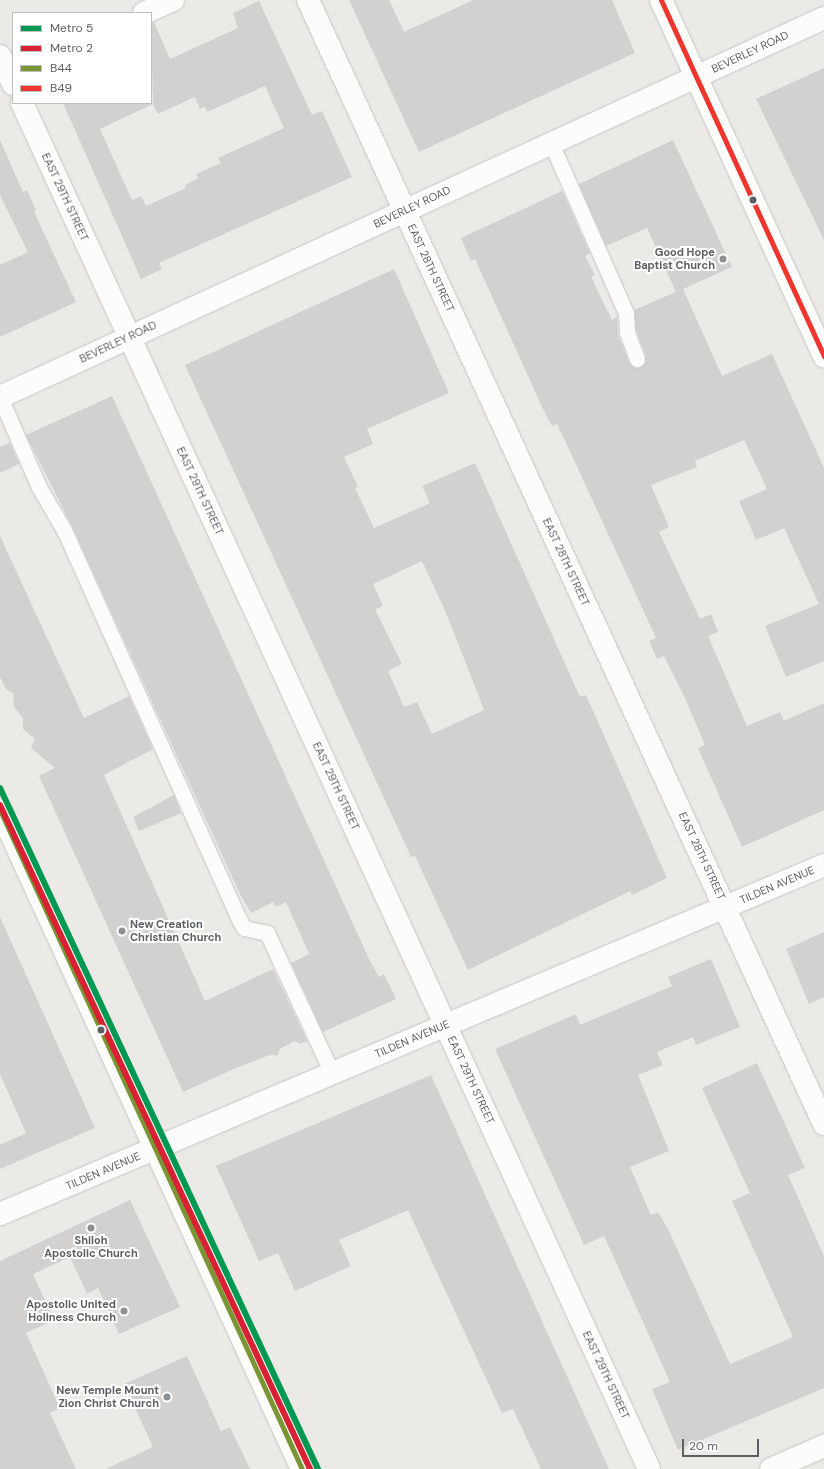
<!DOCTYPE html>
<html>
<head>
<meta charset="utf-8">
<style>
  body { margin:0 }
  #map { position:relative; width:824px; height:1469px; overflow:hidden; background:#eceae6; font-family:"DM Sans",sans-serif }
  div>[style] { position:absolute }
  .building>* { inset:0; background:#d2d1cf }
  .roads { filter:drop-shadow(0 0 1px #c7c7c7) drop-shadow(0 0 1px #c7c7c7) }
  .service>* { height:15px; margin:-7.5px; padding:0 7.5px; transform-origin:7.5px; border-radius:7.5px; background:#fcfcfb }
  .minor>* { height:22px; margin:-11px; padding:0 11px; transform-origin:11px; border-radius:11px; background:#fcfcfb }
  .secondary>* { height:22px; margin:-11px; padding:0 11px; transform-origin:11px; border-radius:11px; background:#fcfcfb }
  .bus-1>* { height:5px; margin:-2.5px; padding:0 2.5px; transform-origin:2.5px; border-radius:2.5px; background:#799534 }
  .bus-2>* { height:5px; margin:-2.5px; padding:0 2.5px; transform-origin:2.5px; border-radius:2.5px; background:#ee352e }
  .metro-1>* { height:6px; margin:-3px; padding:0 3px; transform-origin:3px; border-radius:3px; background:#009952 }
  .metro-2>* { height:6px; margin:-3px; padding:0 3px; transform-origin:3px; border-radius:3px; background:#d82233 }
  .dots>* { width:11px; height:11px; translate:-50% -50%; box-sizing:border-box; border:2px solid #fff; border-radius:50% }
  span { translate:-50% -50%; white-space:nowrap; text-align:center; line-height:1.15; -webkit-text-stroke:4px #fff; paint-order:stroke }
  .street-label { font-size:11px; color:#5c6064 }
  .poi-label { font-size:11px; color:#5c6064; font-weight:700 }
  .right { translate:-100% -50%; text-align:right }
  .left { translate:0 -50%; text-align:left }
  .legend { position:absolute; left:12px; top:12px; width:140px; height:92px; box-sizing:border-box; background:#fff; border:1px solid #bebfc1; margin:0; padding:5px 7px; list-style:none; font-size:12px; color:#5c6064 }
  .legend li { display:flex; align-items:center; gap:8px; height:20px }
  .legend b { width:20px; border:1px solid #bebfc1 }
  .scale { position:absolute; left:682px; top:1439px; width:77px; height:18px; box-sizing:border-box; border:2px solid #5c6064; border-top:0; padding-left:5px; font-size:12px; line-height:14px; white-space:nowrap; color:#5c6064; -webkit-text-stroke:3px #fff; paint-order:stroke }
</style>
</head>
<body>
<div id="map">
  <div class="building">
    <i style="clip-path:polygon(349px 0,389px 0,404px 32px,473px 0,612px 0,635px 53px,419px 152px)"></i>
    <i style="clip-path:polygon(evenodd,259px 1px,312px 115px,322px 111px,352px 177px,159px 263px,162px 269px,141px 279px,63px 103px,153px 103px,151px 24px,154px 22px,170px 59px,238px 28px,233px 13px,259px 1px,265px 86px,284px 128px,218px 158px,221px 163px,196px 174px,198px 178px,185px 185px,186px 188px,146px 206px,141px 196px,132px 200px,100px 129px,153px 104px,158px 114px,195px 97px,200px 109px,205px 107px,207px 112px,265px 86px)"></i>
    <i style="clip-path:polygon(824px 68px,824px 240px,756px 99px)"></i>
    <i style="clip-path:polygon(0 140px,23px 192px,27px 190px,36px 210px,34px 212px,76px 302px,0 337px,0 265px,28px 252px,0 195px)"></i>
    <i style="clip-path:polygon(673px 140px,732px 267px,683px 289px,722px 376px,772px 354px,824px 468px,824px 661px,786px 677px,765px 626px,819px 604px,784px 528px,756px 540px,739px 501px,767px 489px,744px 440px,695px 461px,697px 467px,651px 485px,669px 527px,659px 532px,700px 619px,711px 614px,718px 632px,708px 636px,747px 726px,780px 712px,784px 721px,824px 703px,824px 810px,742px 847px,698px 748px,705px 745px,685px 698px,664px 656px,657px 659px,649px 641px,656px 638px,568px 447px,557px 424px,552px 426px,543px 409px,475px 259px,471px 261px,461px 238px,562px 191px,590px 253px,585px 256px,595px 275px,591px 277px,612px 320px,617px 317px,618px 335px,629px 362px,635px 368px,640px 367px,646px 356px,636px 330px,634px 310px,676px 292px,647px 228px,606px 246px,579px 184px)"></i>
    <i style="clip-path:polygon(evenodd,394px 269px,449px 393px,367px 429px,373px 444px,344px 457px,358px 487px,355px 488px,374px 528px,430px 503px,422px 486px,475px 463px,580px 697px,586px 695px,667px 878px,632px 895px,630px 891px,468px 970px,415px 856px,411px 857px,185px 365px,394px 269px,422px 561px,447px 615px,484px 710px,432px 734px,417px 702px,404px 707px,388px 671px,402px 664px,375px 609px,383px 606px,373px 584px,422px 561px)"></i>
    <i style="clip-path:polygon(112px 396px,370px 961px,379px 977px,384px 974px,396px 999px,323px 1032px,291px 963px,309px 954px,286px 902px,276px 907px,273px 902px,251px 913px,240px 894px,73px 528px,26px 435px)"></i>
    <i style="clip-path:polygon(10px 443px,19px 464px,0 473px,0 447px)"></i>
    <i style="clip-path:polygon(0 536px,84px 718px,129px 696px,153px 749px,104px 775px,205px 1001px,273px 969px,307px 1041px,301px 1044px,295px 1041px,281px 1048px,277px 1056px,272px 1054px,236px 1068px,183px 1092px,39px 776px,55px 768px,31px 748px,35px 739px,23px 729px,23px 718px,14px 707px,13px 693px,6px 689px,0 677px)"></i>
    <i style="clip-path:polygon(174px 795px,181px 813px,139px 831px,133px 817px)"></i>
    <i style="clip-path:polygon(0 917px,95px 1128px,0 1169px,0 1145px,26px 1133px,0 1074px)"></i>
    <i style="clip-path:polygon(824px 932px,824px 997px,809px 1004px,786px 949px)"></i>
    <i style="clip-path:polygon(711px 959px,740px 1027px,696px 1045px,693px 1037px,657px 1052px,663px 1065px,638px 1075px,669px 1151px,630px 1167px,651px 1215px,658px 1212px,668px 1229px,730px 1364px,793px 1337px,732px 1201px,750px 1193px,702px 1088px,757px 1063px,805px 1168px,788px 1175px,824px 1256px,824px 1388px,678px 1450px,652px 1389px,670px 1382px,648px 1333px,604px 1236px,584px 1245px,495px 1049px,576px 1014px,580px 1025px,672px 986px,668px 977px)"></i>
    <i style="clip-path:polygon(431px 1075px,556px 1352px,609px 1469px,541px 1469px,513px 1409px,502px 1413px,408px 1210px,339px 1240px,351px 1266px,295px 1291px,278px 1253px,259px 1261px,216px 1166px)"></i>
    <i style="clip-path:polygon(130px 1200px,180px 1307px,119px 1334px,98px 1288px,87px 1294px,70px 1257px,33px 1274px,54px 1320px,26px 1333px,60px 1408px,50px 1413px,76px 1469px,0 1469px,0 1261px)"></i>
    <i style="clip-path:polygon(187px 1356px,221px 1431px,230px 1427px,250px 1469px,106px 1469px,153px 1447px,124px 1384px)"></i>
  </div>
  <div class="roads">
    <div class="service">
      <i style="left:551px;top:143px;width:186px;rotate:66.2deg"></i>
      <i style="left:626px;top:313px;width:19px;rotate:87deg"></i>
      <i style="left:627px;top:332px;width:29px;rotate:70deg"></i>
      <i style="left:0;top:397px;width:98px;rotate:66.6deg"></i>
      <i style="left:39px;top:487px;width:52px;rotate:60deg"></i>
      <i style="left:65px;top:532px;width:427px;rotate:65.8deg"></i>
      <i style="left:240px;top:921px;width:8px;rotate:60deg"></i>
      <i style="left:244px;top:928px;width:24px;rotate:12deg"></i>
      <i style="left:267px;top:933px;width:154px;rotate:65.1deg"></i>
    </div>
    <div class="minor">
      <i style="left:308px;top:0;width:1237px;rotate:65.34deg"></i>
      <i style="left:144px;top:13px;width:32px;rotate:-24deg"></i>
      <i style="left:0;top:56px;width:31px;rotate:65deg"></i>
      <i style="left:22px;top:103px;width:1503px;rotate:65.34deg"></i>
      <i style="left:0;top:397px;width:907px;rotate:-24.7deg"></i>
      <i style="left:0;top:1214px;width:895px;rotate:-22.95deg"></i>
      <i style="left:771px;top:1469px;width:58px;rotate:-23.5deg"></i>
    </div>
    <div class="secondary">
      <i style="left:661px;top:0;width:392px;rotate:65.4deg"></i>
      <i style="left:0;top:810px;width:725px;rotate:65.38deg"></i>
    </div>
  </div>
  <div class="bus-1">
    <i style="left:0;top:810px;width:725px;rotate:65.38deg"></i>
  </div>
  <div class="bus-2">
    <i style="left:661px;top:0;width:392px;rotate:65.4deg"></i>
  </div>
  <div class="metro-1">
    <i style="left:0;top:788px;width:752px;rotate:64.97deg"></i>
  </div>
  <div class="metro-2">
    <i style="left:0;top:805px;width:733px;rotate:64.97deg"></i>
  </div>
  <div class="dots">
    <i style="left:753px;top:200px;background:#5c6064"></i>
    <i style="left:723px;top:259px;background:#8e9092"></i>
    <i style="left:122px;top:931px;background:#8e9092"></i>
    <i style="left:101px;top:1030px;background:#5c6064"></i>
    <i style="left:91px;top:1228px;background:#8e9092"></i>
    <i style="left:124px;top:1311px;background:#8e9092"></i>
    <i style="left:167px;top:1397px;background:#8e9092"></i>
  </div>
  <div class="street-label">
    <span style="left:750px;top:52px;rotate:-25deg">BEVERLEY ROAD</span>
    <span style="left:65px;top:197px;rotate:65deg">EAST 29TH STREET</span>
    <span style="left:412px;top:207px;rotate:-25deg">BEVERLEY ROAD</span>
    <span style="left:431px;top:268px;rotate:65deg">EAST 28TH STREET</span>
    <span style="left:118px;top:342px;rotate:-25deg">BEVERLEY ROAD</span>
    <span style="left:200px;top:491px;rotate:65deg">EAST 29TH STREET</span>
    <span style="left:566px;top:562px;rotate:65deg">EAST 28TH STREET</span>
    <span style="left:336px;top:786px;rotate:65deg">EAST 29TH STREET</span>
    <span style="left:702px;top:856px;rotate:65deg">EAST 28TH STREET</span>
    <span style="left:777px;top:885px;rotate:-23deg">TILDEN AVENUE</span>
    <span style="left:412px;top:1039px;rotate:-23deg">TILDEN AVENUE</span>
    <span style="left:471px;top:1080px;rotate:65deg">EAST 29TH STREET</span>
    <span style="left:103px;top:1171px;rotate:-23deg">TILDEN AVENUE</span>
    <span style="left:606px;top:1375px;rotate:65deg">EAST 29TH STREET</span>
  </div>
  <div class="poi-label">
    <span class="right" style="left:715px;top:259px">Good Hope<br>Baptist Church</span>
    <span class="left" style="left:130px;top:931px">New Creation<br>Christian Church</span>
    <span style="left:91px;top:1247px">Shiloh<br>Apostolic Church</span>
    <span class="right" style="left:116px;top:1311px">Apostolic United<br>Holiness Church</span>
    <span class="right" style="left:159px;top:1397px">New Temple Mount<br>Zion Christ Church</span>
  </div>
  <ul class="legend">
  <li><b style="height:5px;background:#009952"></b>Metro 5</li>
  <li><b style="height:5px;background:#d82233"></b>Metro 2</li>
  <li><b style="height:5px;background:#799534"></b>B44</li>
  <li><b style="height:5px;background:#ee352e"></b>B49</li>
  </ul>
  <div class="scale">20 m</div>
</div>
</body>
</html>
